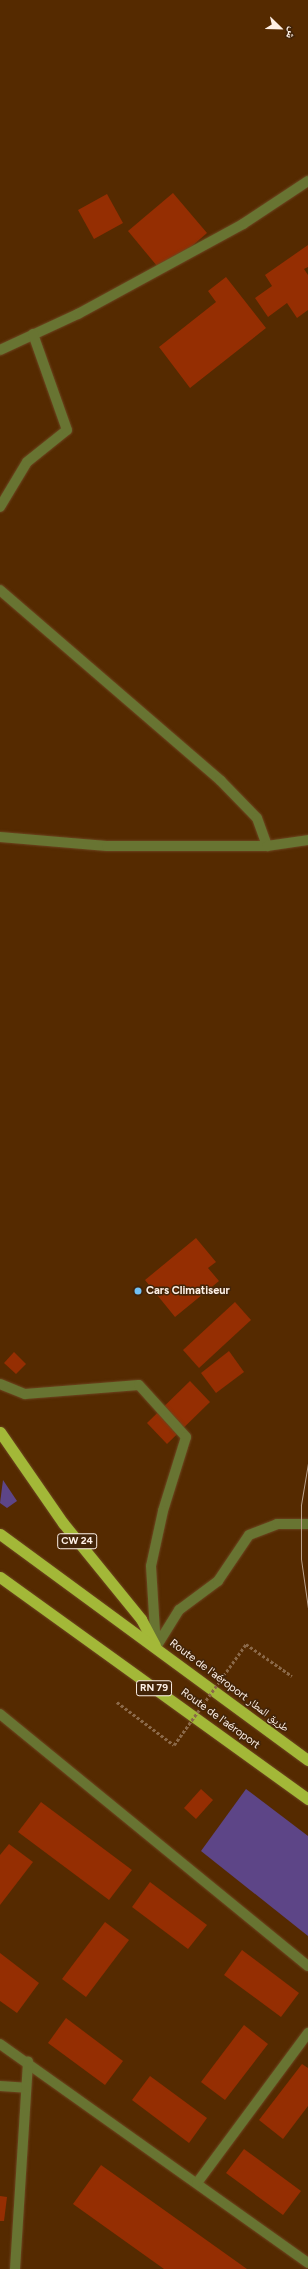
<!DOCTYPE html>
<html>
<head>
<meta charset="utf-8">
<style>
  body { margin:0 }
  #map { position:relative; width:308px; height:2269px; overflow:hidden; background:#552a00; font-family:Figtree,"Noto Naskh Arabic",sans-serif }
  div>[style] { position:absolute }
  .green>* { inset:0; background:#5d4587 }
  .building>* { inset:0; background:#952e02 }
  .path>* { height:2.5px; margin-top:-1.25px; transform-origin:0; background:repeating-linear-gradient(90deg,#8a6848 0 3px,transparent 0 5px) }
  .roads { filter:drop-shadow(0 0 1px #6d4620) drop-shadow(0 0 1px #6d4620) }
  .service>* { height:10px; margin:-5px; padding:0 5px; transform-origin:5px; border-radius:5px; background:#687432 }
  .minor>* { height:10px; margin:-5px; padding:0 5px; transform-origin:5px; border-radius:5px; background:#687432 }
  .trunk>* { height:11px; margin:-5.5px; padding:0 5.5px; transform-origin:5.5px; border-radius:5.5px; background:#a3b838 }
  .tram>* { height:1px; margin:-0.5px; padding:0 0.5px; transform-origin:0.5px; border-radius:0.5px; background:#baa089 }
  .path-bridge>* { height:2.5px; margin-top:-1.25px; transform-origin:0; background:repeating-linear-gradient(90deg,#8a6848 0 3px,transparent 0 5px) }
  .dots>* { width:11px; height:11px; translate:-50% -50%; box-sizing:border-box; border:2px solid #432408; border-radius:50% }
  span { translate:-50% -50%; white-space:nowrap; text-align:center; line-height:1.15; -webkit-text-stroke:3px #432408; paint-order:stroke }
  .shield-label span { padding:1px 3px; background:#432408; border:1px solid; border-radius:3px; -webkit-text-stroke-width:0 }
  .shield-label { font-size:10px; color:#fef0e6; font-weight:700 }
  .poi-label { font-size:11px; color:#fef0e6; font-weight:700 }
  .left { translate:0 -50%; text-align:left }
  .street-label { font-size:11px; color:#fef0e6 }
  .north { position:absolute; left:260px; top:8px; width:40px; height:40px; -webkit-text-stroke:3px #432408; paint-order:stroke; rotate:113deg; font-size:11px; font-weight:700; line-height:16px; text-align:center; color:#fef0e6 }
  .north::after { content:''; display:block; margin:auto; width:14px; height:18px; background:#fef0e6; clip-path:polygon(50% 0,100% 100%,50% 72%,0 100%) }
</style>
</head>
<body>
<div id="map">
  <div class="green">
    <i style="clip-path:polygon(3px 1480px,17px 1501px,7px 1508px,0 1503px)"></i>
    <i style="clip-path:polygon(246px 1789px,308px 1836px,308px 1936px,201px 1851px)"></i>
  </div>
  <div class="building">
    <i style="clip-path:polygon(173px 193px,207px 233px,162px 272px,128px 231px)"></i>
    <i style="clip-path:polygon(107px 194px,123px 223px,94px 239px,78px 210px)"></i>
    <i style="clip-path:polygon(308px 245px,308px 267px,304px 269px,308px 275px,308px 310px,297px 318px,287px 303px,268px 317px,255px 298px,272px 286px,265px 275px)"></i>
    <i style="clip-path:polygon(226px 277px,266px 328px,190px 388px,159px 347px,216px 302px,208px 291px)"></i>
    <i style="clip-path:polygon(196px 1238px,216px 1262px,208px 1268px,219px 1281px,175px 1317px,145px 1280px)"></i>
    <i style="clip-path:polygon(235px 1302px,251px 1320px,199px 1368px,183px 1350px)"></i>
    <i style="clip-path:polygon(229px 1351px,244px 1372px,216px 1393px,201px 1373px)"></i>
    <i style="clip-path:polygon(14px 1352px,26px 1364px,16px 1374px,4px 1363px)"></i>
    <i style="clip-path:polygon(190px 1381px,210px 1402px,167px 1444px,147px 1423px)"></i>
    <i style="clip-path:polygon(201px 1789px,213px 1800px,196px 1819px,184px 1808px)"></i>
    <i style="clip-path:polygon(41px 1802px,132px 1870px,109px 1900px,18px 1832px)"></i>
    <i style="clip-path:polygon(9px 1844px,33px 1862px,0 1905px,0 1855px)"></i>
    <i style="clip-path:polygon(150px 1882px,207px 1925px,188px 1949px,132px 1907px)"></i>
    <i style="clip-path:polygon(105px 1922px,129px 1940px,86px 1997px,62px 1979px)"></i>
    <i style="clip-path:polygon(242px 1950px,299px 1993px,281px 2017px,224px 1975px)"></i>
    <i style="clip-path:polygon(0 1953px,39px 1983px,17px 2013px,0 2001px)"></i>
    <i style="clip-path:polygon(66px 2018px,123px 2061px,105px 2085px,48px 2043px)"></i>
    <i style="clip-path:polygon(244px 2025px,268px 2044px,225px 2100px,201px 2082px)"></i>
    <i style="clip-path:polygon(302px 2064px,308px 2068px,308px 2106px,283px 2139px,259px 2120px)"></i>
    <i style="clip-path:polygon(150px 2076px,207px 2118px,189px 2143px,132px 2100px)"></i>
    <i style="clip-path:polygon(244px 2149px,301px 2191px,283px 2215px,226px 2173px)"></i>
    <i style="clip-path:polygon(101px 2165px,247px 2269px,164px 2269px,73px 2204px)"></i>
    <i style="clip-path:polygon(0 2196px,7px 2197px,4px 2221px,0 2221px)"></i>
  </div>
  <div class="path">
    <i style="left:246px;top:1644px;width:56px;rotate:34.8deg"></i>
    <i style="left:117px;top:1702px;width:71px;rotate:37deg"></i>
  </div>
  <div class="roads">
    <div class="service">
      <i style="left:0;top:1384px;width:27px;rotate:22deg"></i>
      <i style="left:25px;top:1394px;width:114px;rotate:-4.5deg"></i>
      <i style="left:139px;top:1385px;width:70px;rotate:47.9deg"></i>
      <i style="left:186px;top:1437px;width:77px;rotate:107.3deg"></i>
      <i style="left:163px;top:1511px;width:56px;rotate:102.3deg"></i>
      <i style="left:151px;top:1566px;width:81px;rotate:86.5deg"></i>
      <i style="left:156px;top:1647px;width:44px;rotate:-58.1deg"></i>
      <i style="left:179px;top:1610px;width:49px;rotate:-36.6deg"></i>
      <i style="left:218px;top:1581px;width:55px;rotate:-56deg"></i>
      <i style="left:249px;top:1535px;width:30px;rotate:-21deg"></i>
      <i style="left:277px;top:1524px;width:31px"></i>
    </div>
    <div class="minor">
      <i style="left:0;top:350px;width:86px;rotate:-24.8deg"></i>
      <i style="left:78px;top:314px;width:188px;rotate:-28.6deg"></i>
      <i style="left:243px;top:224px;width:78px;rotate:-33.5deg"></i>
      <i style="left:0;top:507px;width:52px;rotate:-59deg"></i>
      <i style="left:27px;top:462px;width:51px;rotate:-38.7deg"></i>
      <i style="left:67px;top:430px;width:102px;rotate:-109.5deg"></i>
      <i style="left:0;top:590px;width:291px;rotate:40.8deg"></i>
      <i style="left:220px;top:780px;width:53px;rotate:45.8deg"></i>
      <i style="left:257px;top:818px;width:30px;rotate:70deg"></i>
      <i style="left:0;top:837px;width:107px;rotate:4.8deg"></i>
      <i style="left:107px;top:846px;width:160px"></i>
      <i style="left:267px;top:846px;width:41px;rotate:-8.3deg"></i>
      <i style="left:0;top:1714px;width:398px;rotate:39.3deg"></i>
      <i style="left:0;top:2044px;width:378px;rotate:35.4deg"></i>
      <i style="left:0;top:2086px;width:26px;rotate:4deg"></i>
      <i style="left:197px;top:2183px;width:187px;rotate:-53.5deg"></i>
      <i style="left:15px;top:2269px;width:208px;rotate:-86.4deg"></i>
    </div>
    <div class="trunk">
      <i style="left:0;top:1432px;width:111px;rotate:55.3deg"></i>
      <i style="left:63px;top:1523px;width:124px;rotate:50.9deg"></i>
      <i style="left:141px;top:1619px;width:30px;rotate:62deg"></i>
      <i style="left:0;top:1534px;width:382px;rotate:36.3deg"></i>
      <i style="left:0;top:1577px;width:380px;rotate:35.8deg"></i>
    </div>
  </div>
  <div class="tram">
    <i style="left:308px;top:1463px;width:43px;rotate:99.5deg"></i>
    <i style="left:301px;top:1505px;width:54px;rotate:90deg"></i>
    <i style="left:301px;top:1559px;width:49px;rotate:81.9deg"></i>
  </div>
  <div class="path-bridge">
    <i style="left:174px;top:1745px;width:124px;rotate:-54.5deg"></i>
  </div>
  <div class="dots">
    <i style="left:138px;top:1291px;background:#71c1f5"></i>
  </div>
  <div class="shield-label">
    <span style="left:77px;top:1541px">CW 24</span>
    <span style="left:154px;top:1688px">RN 79</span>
  </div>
  <div class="poi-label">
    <span class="left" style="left:146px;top:1291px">Cars Climatiseur</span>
  </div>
  <div class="street-label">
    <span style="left:229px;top:1686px;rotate:37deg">Route de l'aéroport طريق المطار</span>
    <span style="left:220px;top:1719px;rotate:36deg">Route de l'aéroport</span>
  </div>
  <div class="north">ش</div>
</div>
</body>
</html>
